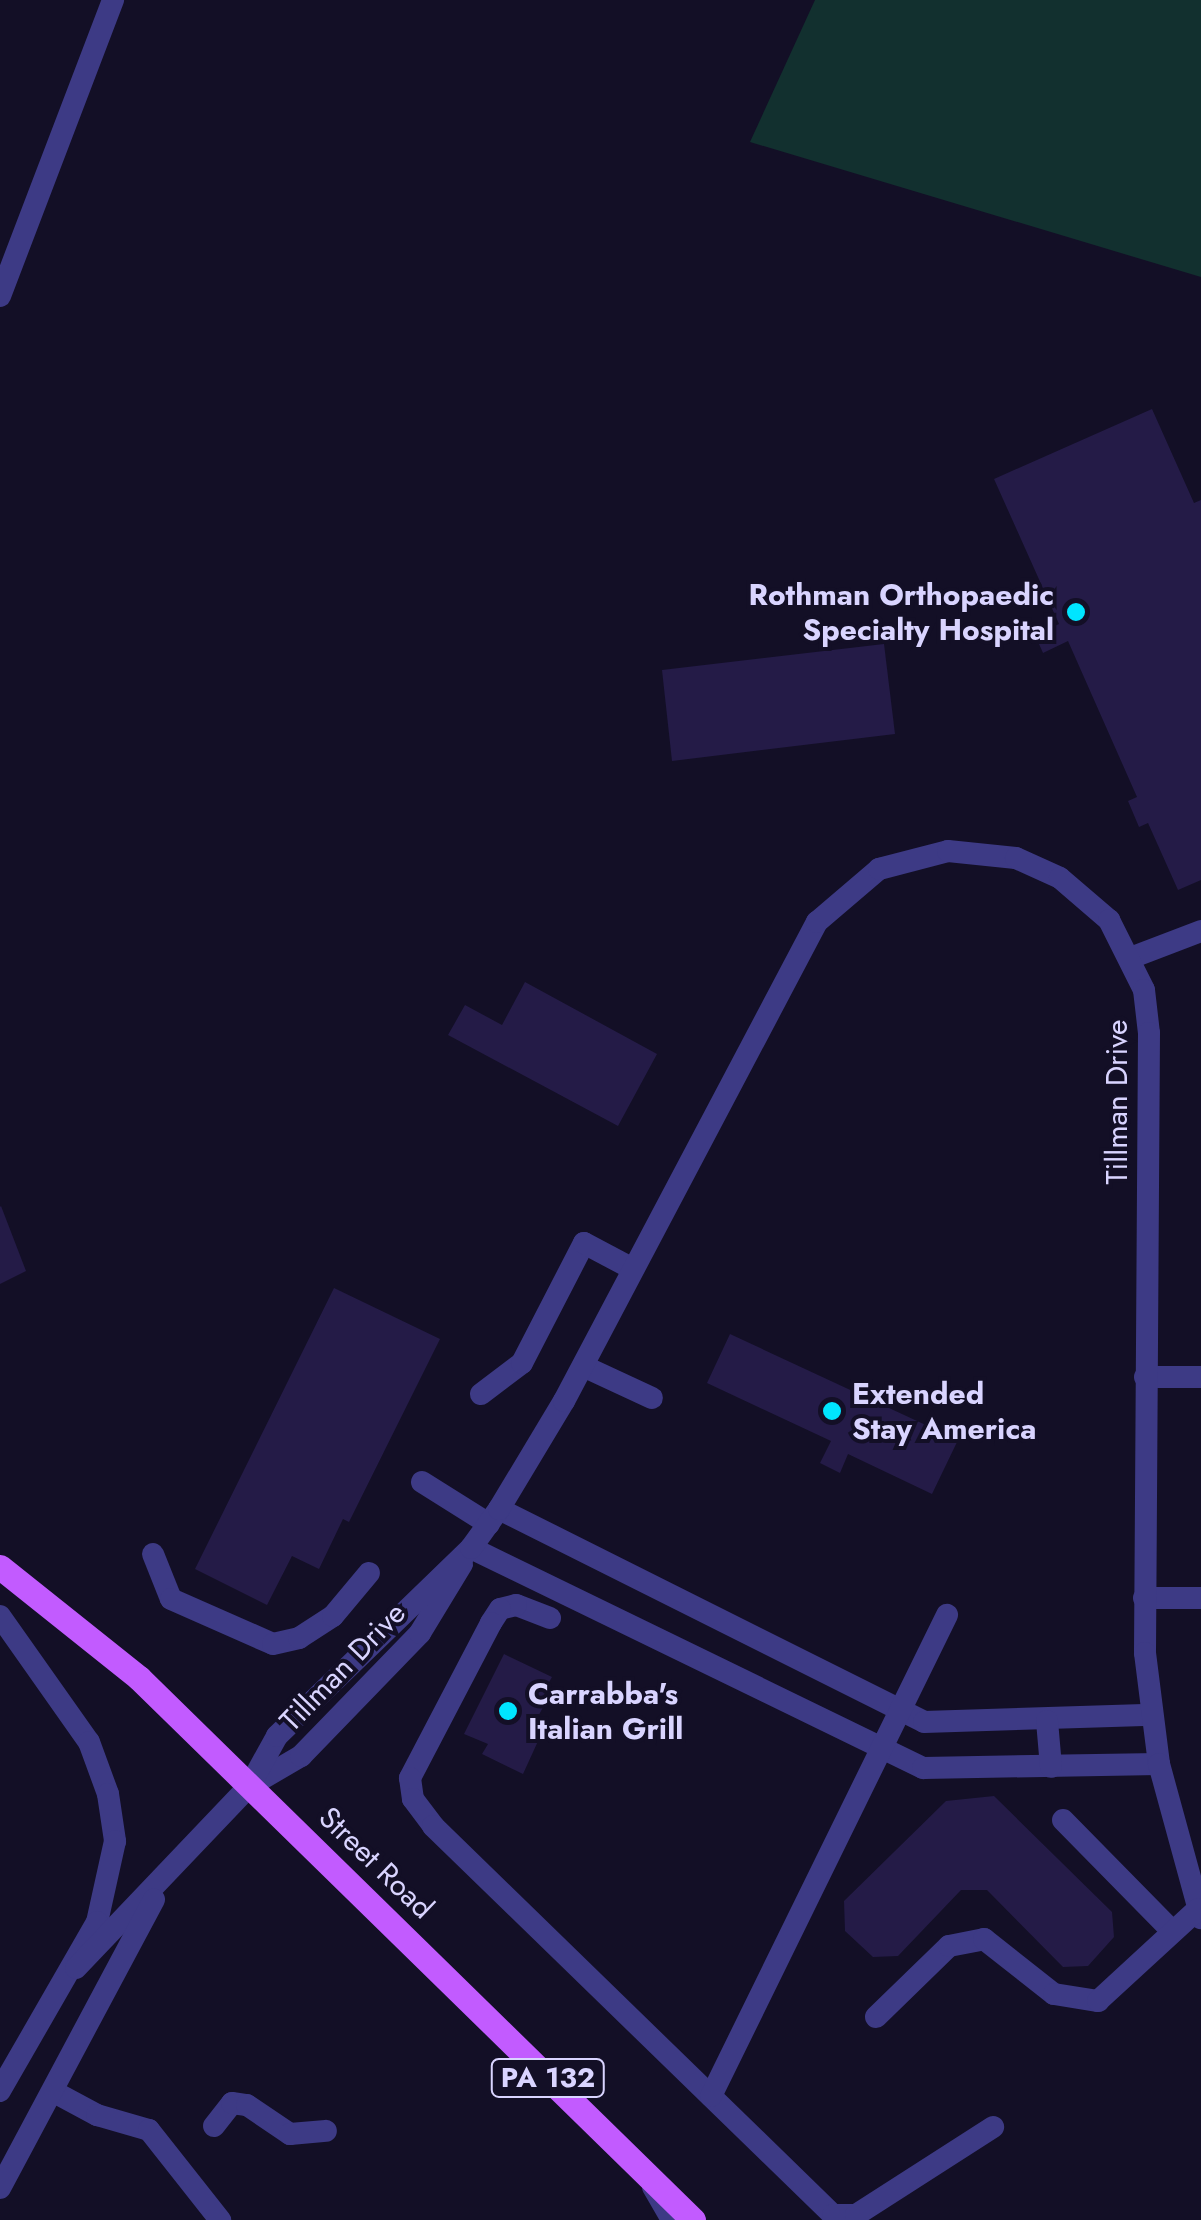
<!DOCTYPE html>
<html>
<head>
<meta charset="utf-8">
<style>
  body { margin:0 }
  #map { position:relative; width:1201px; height:2220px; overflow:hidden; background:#130f26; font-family:Jost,sans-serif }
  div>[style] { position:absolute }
  .green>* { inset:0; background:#12302f }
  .building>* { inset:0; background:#241b47 }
  .minor>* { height:22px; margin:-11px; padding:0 11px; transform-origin:11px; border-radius:11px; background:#3d3a85 }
  .major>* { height:25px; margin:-12.5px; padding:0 12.5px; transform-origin:12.5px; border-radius:12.5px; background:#c25bff }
  .dots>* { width:28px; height:28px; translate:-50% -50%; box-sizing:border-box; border:5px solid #130f26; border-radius:50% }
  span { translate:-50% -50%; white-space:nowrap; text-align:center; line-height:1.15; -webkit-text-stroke:8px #130f26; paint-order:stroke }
  .shield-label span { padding:2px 8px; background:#130f26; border:2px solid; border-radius:8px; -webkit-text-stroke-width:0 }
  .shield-label { font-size:28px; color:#d9d4ff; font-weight:700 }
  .poi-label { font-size:30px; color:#d9d4ff; font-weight:700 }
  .right { translate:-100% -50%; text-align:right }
  .left { translate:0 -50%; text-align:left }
  .street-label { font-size:30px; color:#d9d4ff }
</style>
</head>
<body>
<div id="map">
  <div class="green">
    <i style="clip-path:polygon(815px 0,1201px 0,1201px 277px,750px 142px)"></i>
  </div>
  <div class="building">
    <i style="clip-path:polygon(1152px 409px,1194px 503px,1201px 500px,1201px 880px,1178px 890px,1148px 823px,1139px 827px,1128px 801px,1137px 797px,1068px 641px,1043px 653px,1035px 635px,1059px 624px,994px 479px)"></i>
    <i style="clip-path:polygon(884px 644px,895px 734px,672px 761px,662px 670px)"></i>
    <i style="clip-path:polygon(525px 982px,657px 1054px,618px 1126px,448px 1035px,465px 1005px,502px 1025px)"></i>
    <i style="clip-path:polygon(1px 1206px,26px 1271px,0 1284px,0 1207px)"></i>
    <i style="clip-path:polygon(334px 1288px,440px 1339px,349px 1522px,343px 1519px,319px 1569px,292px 1556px,267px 1605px,195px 1569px)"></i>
    <i style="clip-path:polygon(730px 1334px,958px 1440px,932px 1494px,848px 1454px,840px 1473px,820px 1463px,831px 1441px,707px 1383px)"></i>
    <i style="clip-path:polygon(504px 1654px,552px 1677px,547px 1686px,553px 1688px,529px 1734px,539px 1739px,523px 1774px,482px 1754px,488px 1744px,464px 1734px)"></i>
    <i style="clip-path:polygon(994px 1796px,1112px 1912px,1114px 1937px,1088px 1966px,1063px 1967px,987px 1890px,961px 1890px,898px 1956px,873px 1957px,845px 1931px,844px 1901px,946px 1801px)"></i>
  </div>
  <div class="minor">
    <i style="left:0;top:296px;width:317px;rotate:-69.1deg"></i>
    <i style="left:1133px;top:957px;width:73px;rotate:-20.9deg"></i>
    <i style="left:583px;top:1366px;width:76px;rotate:24.9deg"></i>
    <i style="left:1145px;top:1377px;width:56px"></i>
    <i style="left:481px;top:1394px;width:51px;rotate:-37.1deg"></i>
    <i style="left:522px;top:1363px;width:135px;rotate:-62.7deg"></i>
    <i style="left:584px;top:1243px;width:55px;rotate:28deg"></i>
    <i style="left:422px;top:1482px;width:79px;rotate:32.1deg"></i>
    <i style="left:499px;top:1509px;width:475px;rotate:26.6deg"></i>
    <i style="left:924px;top:1722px;width:228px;rotate:-1.8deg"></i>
    <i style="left:471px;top:1548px;width:503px;rotate:25.95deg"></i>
    <i style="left:923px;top:1768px;width:236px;rotate:-1deg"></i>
    <i style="left:153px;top:1554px;width:48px;rotate:68.2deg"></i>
    <i style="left:171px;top:1599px;width:111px;rotate:23.8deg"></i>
    <i style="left:273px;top:1644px;width:27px;rotate:-13deg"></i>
    <i style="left:299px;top:1638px;width:40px;rotate:-32.9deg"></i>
    <i style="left:333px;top:1616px;width:56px;rotate:-50.1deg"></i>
    <i style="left:1144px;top:1598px;width:57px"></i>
    <i style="left:0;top:1616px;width:154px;rotate:54.8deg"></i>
    <i style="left:89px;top:1742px;width:55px;rotate:69.9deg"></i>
    <i style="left:108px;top:1794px;width:48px;rotate:81.5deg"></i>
    <i style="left:115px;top:1841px;width:83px;rotate:102.5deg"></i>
    <i style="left:97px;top:1922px;width:195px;rotate:119.9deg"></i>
    <i style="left:550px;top:1618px;width:36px;rotate:-159deg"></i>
    <i style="left:516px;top:1605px;width:16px;rotate:166deg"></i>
    <i style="left:500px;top:1609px;width:17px;rotate:123deg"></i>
    <i style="left:491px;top:1623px;width:175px;rotate:117.6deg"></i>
    <i style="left:410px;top:1778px;width:21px;rotate:82deg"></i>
    <i style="left:413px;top:1799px;width:34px;rotate:53deg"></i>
    <i style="left:433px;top:1826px;width:558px;rotate:44.2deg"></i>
    <i style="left:833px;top:2215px;width:23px"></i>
    <i style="left:856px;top:2215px;width:163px;rotate:-32.7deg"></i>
    <i style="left:1047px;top:1721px;width:46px;rotate:85deg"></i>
    <i style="left:253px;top:1784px;width:56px;rotate:-30.3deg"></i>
    <i style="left:301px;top:1756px;width:171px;rotate:-45.9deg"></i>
    <i style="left:420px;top:1633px;width:81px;rotate:-58.7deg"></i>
    <i style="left:1063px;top:1820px;width:156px;rotate:45.5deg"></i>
    <i style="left:76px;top:1968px;width:253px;rotate:-46.4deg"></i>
    <i style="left:250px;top:1785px;width:56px;rotate:-61.1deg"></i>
    <i style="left:277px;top:1736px;width:270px;rotate:-44.1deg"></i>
    <i style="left:471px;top:1548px;width:48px;rotate:-54.3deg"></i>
    <i style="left:499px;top:1509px;width:126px;rotate:-59deg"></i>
    <i style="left:564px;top:1401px;width:542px;rotate:-62.16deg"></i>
    <i style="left:817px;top:922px;width:82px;rotate:-40.5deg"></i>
    <i style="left:879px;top:869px;width:71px;rotate:-14.6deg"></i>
    <i style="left:948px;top:851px;width:68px;rotate:5.9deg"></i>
    <i style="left:1016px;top:858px;width:48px;rotate:24.4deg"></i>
    <i style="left:1060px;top:878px;width:65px;rotate:40.6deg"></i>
    <i style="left:1109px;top:920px;width:78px;rotate:63.4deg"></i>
    <i style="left:1144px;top:990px;width:43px;rotate:83.4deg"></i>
    <i style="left:1149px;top:1033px;width:620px;rotate:90.37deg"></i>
    <i style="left:1145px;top:1653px;width:112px;rotate:82.8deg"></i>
    <i style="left:1159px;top:1764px;width:160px;rotate:74.7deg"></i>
    <i style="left:876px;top:2017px;width:102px;rotate:-44.2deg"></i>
    <i style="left:949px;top:1946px;width:36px;rotate:-11deg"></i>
    <i style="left:984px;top:1939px;width:89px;rotate:38.2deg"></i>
    <i style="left:1054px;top:1994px;width:45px;rotate:9deg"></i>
    <i style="left:1098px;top:2001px;width:136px;rotate:-42.6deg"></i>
    <i style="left:56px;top:2093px;width:47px;rotate:28.2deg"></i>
    <i style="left:97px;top:2115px;width:54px;rotate:16.1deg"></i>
    <i style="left:149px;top:2130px;width:115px;rotate:51.7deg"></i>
    <i style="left:711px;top:2096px;width:536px;rotate:-63.87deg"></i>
    <i style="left:214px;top:2126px;width:29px;rotate:-52deg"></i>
    <i style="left:232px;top:2103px;width:15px;rotate:8deg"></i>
    <i style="left:247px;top:2105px;width:52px;rotate:34deg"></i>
    <i style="left:290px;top:2134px;width:36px;rotate:-5deg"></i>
    <i style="left:653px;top:2187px;width:38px;rotate:60deg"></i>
    <i style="left:0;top:2188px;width:327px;rotate:-61.9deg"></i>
  </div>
  <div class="major">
    <i style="left:0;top:1567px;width:178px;rotate:38.6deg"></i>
    <i style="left:139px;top:1678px;width:775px;rotate:44.37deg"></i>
  </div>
  <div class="dots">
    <i style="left:1076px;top:612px;background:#00e5ff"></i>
    <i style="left:832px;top:1411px;background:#00e5ff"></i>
    <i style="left:508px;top:1711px;background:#00e5ff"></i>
  </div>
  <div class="shield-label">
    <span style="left:548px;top:2078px">PA 132</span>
  </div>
  <div class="poi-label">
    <span class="right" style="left:1054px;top:612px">Rothman Orthopaedic<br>Specialty Hospital</span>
    <span class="left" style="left:852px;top:1411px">Extended<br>Stay America</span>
    <span class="left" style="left:528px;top:1711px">Carrabba's<br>Italian Grill</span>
  </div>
  <div class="street-label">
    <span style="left:1117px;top:1102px;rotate:-90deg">Tillman Drive</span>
    <span style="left:343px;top:1667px;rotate:-46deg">Tillman Drive</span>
    <span style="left:376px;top:1863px;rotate:44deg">Street Road</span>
  </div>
</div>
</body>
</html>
